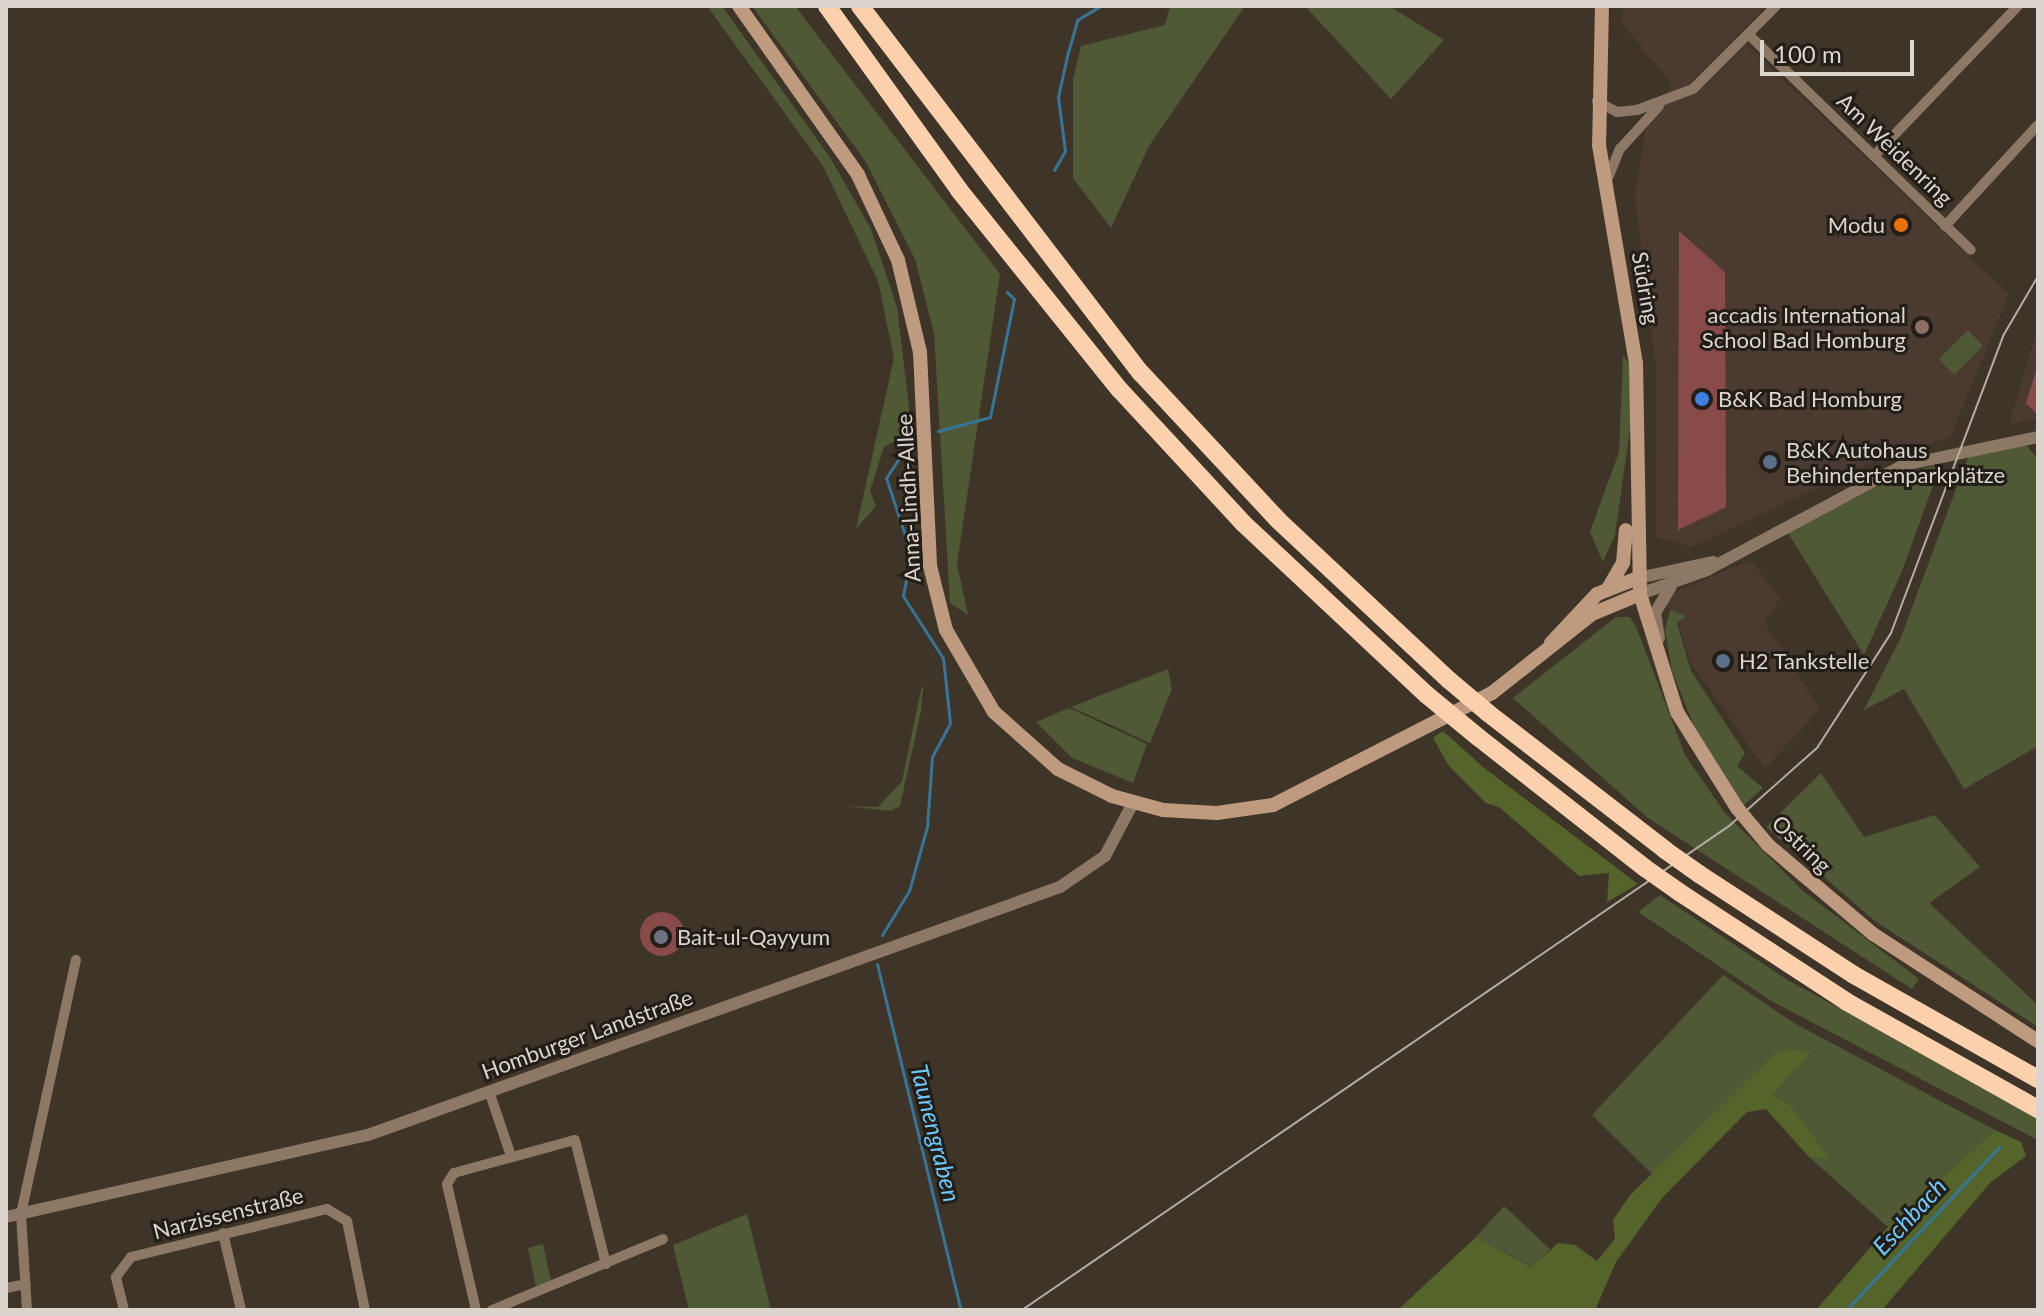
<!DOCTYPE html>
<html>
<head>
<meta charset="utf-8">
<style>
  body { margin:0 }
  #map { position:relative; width:2044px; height:1316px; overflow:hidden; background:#3e3528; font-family:Lato,sans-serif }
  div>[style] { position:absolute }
  .commercial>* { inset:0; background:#4b3a2f }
  .green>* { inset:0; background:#4f5936 }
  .forest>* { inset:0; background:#54642a }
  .stream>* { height:3px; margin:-1.5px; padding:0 1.5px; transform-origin:1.5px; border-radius:1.5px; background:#367598 }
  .building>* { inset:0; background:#894b49 }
  .round { border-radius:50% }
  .minor>* { height:10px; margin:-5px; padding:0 5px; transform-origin:5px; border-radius:5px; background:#8d7765 }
  .tertiary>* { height:12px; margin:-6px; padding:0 6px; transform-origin:6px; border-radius:6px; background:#8d7765 }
  .secondary>* { height:14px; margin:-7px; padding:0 7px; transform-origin:7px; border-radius:7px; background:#be9a7e }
  .motorway>* { height:18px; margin:-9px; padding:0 9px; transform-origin:9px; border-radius:9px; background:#fed1ae }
  .tram>* { height:2px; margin:-1px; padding:0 1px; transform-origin:1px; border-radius:1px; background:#b4aea4 }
  .secondary-bridge>* { height:14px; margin:-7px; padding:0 7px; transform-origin:7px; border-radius:7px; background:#be9a7e }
  .motorway-bridge>* { height:18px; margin:-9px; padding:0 9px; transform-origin:9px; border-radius:9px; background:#fed1ae }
  .dots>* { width:22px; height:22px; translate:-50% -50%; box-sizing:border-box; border:4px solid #221d17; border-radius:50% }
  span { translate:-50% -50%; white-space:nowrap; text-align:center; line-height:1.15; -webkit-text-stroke:6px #221d17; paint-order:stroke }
  .street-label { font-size:22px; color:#dbd5cd }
  .poi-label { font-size:22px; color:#dbd5cd }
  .right { translate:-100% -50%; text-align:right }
  .left { translate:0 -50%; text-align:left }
  .water-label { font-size:24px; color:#6ec9fe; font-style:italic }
  .frame { position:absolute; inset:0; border:8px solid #dbd5cd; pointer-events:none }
  .scale { position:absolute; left:1760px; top:40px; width:154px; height:36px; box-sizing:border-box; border:4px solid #dbd5cd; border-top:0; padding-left:10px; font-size:24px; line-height:28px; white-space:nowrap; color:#dbd5cd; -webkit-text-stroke:6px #221d17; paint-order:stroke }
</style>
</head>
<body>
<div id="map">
  <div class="commercial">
    <i style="clip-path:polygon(1624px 6px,1765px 6px,1737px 36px,2009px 294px,1950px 438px,1880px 458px,1692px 547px,1656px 537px,1656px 368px,1635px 197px,1647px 118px,1672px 85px,1621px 22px)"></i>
    <i style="clip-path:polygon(2038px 327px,2038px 419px,2009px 424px)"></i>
    <i style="clip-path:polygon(1751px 560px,1780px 599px,1764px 622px,1820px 709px,1765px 769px,1690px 661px,1678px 623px,1686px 616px,1664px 607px,1673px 593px)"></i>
  </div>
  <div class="green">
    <i style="clip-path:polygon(707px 6px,722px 6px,831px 159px,871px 229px,897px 307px,912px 432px,884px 447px,870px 491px,876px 506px,856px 529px,894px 358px,878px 281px,823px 166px)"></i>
    <i style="clip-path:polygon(752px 6px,795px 6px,1000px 274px,957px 564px,968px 615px,950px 603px,934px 333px,915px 259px,866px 162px)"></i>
    <i style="clip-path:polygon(1170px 6px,1245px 6px,1149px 146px,1111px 228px,1073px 178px,1073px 79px,1081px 46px,1165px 25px)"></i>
    <i style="clip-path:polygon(1305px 6px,1389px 6px,1444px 40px,1391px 99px)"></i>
    <i style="clip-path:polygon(1968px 330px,1983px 346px,1954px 375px,1939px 359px)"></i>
    <i style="clip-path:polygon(1623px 356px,1630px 364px,1632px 415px,1615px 535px,1603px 562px,1590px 532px,1619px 452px)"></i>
    <i style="clip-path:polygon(2026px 445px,2038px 459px,2038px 746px,1964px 789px,1904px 689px,1864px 710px,1901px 637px,1968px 457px)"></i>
    <i style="clip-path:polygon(1941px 464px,1902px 571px,1864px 655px,1788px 533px,1899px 475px)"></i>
    <i style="clip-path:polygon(1670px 610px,1686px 616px,1677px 623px,1691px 671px,1745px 753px,1737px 766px,1763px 788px,1743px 806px,1694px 726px,1672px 671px,1665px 630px)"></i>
    <i style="clip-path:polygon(1616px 617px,1630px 617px,1637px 629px,1685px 755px,1725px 813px,1803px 891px,1919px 979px,1912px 989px,1648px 818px,1513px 698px)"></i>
    <i style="clip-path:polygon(1168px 669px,1172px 689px,1150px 743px,1071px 707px)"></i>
    <i style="clip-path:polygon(922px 685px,923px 689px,921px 711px,900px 806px,891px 811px,846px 806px,878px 807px,902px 781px)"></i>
    <i style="clip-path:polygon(1069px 708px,1147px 744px,1133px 783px,1072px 758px,1036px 722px)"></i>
    <i style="clip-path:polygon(1821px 773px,1864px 837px,1935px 815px,1980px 867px,1929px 903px,2038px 1005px,2038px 1027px,1875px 921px,1766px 827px)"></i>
    <i style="clip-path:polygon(1660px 895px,1786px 979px,2038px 1117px,2038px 1140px,1773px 1002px,1638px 912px)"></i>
    <i style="clip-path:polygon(1723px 975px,1794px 1023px,1995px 1130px,1888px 1227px,1809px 1157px,1829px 1157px,1790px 1105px,1773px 1095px,1811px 1052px,1779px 1050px,1654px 1176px,1592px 1115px)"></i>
    <i style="clip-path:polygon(1504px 1206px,1550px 1249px,1533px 1267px,1476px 1237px)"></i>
    <i style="clip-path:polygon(747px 1214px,771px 1310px,689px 1310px,673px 1245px)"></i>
    <i style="clip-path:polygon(543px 1244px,551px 1281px,536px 1287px,528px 1248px)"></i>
  </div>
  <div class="forest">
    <i style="clip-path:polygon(1443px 731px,1483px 767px,1638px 884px,1607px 902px,1609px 873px,1579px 876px,1499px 807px,1486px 803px,1449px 766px,1433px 738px)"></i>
    <i style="clip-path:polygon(1779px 1050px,1812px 1051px,1773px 1095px,1790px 1105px,1830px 1158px,1809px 1157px,1766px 1109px,1747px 1112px,1662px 1198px,1616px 1262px,1595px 1310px,1400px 1308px,1476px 1237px,1532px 1267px,1558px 1243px,1575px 1245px,1597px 1261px,1615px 1239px,1613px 1220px,1630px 1195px)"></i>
    <i style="clip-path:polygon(1995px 1130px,2021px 1142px,2026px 1156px,1990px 1183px,1882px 1310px,1816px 1310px,1888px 1227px)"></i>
  </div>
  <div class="stream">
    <i style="left:1054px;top:170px;width:22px;rotate:-60deg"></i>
    <i style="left:1065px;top:151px;width:54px;rotate:-97.4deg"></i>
    <i style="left:1058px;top:97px;width:42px;rotate:-77.6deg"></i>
    <i style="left:1067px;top:56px;width:37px;rotate:-74deg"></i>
    <i style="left:1077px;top:20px;width:27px;rotate:-31deg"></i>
    <i style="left:938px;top:431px;width:54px;rotate:-15.1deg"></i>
    <i style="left:990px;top:417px;width:120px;rotate:-78.5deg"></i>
    <i style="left:1014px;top:299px;width:10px;rotate:-135deg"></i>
    <i style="left:882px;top:935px;width:52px;rotate:-58.5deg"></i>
    <i style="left:909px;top:891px;width:66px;rotate:-74.3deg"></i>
    <i style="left:927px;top:827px;width:70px;rotate:-85.9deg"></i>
    <i style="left:932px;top:757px;width:38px;rotate:-62deg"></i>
    <i style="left:950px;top:723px;width:65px;rotate:-96.1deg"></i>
    <i style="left:943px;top:658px;width:74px;rotate:-122.8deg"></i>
    <i style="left:903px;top:596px;width:44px;rotate:-79.5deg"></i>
    <i style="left:911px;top:553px;width:79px;rotate:-108.4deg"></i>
    <i style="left:886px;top:478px;width:45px;rotate:-56.7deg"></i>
    <i style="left:877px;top:964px;width:356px;rotate:76.4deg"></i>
    <i style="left:1846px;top:1310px;width:224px;rotate:-46.8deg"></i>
  </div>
  <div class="building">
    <i style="clip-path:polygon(1679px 231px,1725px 272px,1726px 507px,1678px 530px)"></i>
    <i style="clip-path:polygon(2038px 365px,2038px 415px,2026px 403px)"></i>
    <i class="round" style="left:640px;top:912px;width:44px;height:44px"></i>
  </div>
  <div class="minor">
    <i style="left:1748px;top:34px;width:310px;rotate:44.1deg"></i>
    <i style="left:1597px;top:101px;width:23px;rotate:29deg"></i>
    <i style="left:1617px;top:112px;width:20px;rotate:-6deg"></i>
    <i style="left:1637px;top:110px;width:60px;rotate:-20.6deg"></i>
    <i style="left:1693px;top:89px;width:117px;rotate:-45deg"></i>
    <i style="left:1874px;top:156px;width:208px;rotate:-46.2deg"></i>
    <i style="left:1606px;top:183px;width:37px;rotate:-68deg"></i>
    <i style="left:1620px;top:149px;width:58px;rotate:-47.8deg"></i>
    <i style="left:1945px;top:226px;width:137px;rotate:-47.4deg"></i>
    <i style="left:489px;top:1091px;width:69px;rotate:71.3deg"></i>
    <i style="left:223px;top:1233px;width:79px;rotate:76.8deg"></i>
    <i style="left:6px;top:1288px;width:20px;rotate:-11deg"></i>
    <i style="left:27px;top:1310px;width:96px;rotate:-93.6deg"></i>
    <i style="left:21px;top:1214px;width:260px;rotate:-77.8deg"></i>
    <i style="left:124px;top:1310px;width:34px;rotate:-104deg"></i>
    <i style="left:116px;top:1277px;width:25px;rotate:-53deg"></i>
    <i style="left:131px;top:1257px;width:202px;rotate:-13.8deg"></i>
    <i style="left:327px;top:1209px;width:23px;rotate:31deg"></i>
    <i style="left:347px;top:1221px;width:91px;rotate:78.6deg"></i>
    <i style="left:476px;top:1310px;width:129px;rotate:-103deg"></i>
    <i style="left:447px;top:1184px;width:13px;rotate:-58deg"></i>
    <i style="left:454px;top:1173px;width:125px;rotate:-15.3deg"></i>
    <i style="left:575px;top:1140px;width:128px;rotate:76deg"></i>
    <i style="left:492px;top:1310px;width:185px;rotate:-22.5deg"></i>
  </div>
  <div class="tertiary">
    <i style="left:1638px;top:578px;width:77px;rotate:-12deg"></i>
    <i style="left:1640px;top:594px;width:71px;rotate:-19.7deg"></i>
    <i style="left:1707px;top:570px;width:223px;rotate:-28.1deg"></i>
    <i style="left:1904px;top:465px;width:137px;rotate:-11.8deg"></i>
    <i style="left:1659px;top:638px;width:25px;rotate:-99deg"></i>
    <i style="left:1655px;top:613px;width:31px;rotate:-59deg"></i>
    <i style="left:6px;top:1217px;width:371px;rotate:-12.8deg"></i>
    <i style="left:368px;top:1135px;width:735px;rotate:-19.72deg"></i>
    <i style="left:1060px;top:887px;width:55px;rotate:-34.6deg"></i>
    <i style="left:1105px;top:856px;width:60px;rotate:-62.2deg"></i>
  </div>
  <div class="secondary">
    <i style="left:739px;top:6px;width:207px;rotate:54.8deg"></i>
    <i style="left:858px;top:175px;width:94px;rotate:64.8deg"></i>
    <i style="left:898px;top:260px;width:95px;rotate:76.6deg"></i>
    <i style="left:920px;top:352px;width:214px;rotate:87.3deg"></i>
    <i style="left:930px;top:566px;width:66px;rotate:76deg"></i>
    <i style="left:946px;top:630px;width:95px;rotate:59.7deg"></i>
    <i style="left:994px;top:712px;width:86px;rotate:41.7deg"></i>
    <i style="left:1058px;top:769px;width:60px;rotate:26.6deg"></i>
    <i style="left:1112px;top:796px;width:53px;rotate:15.4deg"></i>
    <i style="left:1163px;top:810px;width:54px;rotate:3.2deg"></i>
    <i style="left:1217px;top:813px;width:57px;rotate:-8.1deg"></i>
    <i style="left:1273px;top:805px;width:246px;rotate:-27.1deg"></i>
    <i style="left:1492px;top:693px;width:127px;rotate:-38.3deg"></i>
    <i style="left:1592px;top:614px;width:52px;rotate:-22.6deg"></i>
    <i style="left:1602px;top:6px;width:139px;rotate:91.2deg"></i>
    <i style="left:1599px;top:145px;width:221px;rotate:80.4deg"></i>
    <i style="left:1636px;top:363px;width:231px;rotate:89deg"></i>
    <i style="left:1640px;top:594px;width:124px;rotate:72.6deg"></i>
    <i style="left:1677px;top:712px;width:113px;rotate:58deg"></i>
    <i style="left:1609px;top:587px;width:28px;rotate:-60deg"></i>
    <i style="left:1623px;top:563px;width:33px;rotate:-85deg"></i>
    <i style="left:1551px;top:643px;width:67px;rotate:-46.8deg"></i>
    <i style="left:1597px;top:594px;width:44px;rotate:-21.3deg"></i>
    <i style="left:1768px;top:845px;width:138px;rotate:40.3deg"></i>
    <i style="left:1873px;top:934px;width:197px;rotate:33deg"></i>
  </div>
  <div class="motorway">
    <i style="left:827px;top:6px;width:226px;rotate:54.3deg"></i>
    <i style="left:959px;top:190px;width:257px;rotate:51.2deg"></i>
    <i style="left:1120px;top:390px;width:181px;rotate:47.2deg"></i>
    <i style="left:1243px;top:523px;width:252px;rotate:43.1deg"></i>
    <i style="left:860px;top:6px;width:462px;rotate:52.6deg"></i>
    <i style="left:1141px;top:373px;width:202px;rotate:47deg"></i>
    <i style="left:1279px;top:521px;width:233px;rotate:43.1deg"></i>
    <i style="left:1488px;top:713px;width:224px;rotate:37.7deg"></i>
    <i style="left:1478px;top:737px;width:212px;rotate:38.1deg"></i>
    <i style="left:1699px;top:874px;width:185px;rotate:33.1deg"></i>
    <i style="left:1854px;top:975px;width:211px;rotate:29.5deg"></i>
    <i style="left:1679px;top:892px;width:201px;rotate:33.2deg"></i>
    <i style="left:1847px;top:1002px;width:219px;rotate:29.3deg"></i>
  </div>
  <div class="tram">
    <i style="left:1022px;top:1310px;width:857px;rotate:-34.39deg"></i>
    <i style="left:1729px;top:826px;width:118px;rotate:-41.6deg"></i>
    <i style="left:1817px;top:748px;width:137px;rotate:-57.2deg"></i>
    <i style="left:1891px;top:633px;width:317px;rotate:-69.3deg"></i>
    <i style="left:2003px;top:336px;width:69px;rotate:-59.7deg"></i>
  </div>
  <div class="secondary-bridge">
    <i style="left:1737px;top:808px;width:48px;rotate:50deg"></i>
  </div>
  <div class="motorway-bridge">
    <i style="left:1449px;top:680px;width:51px;rotate:40.2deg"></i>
    <i style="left:1427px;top:695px;width:66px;rotate:39.5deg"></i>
    <i style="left:1665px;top:850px;width:42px;rotate:35.2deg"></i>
    <i style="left:1645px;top:868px;width:42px;rotate:35.2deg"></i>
  </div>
  <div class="dots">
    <i style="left:1901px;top:225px;background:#e8710a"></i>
    <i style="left:1922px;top:327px;background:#8d6e63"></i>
    <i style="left:1702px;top:399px;background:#3f7fe0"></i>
    <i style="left:1770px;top:462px;background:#5c6f8a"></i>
    <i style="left:1723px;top:661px;background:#5c6f8a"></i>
    <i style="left:661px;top:937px;background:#6b7280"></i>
  </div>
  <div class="street-label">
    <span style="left:1895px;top:149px;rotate:44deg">Am Weidenring</span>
    <span style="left:1646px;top:288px;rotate:80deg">Südring</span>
    <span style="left:908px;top:498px;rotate:-93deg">Anna-Lindh-Allee</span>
    <span style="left:1802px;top:844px;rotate:44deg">Ostring</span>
    <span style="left:587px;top:1034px;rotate:-20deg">Homburger Landstraße</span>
    <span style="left:228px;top:1213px;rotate:-14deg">Narzissenstraße</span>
  </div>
  <div class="poi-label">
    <span class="right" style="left:1885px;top:225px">Modu</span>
    <span class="right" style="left:1906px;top:327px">accadis International<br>School Bad Homburg</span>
    <span class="left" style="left:1718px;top:399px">B&amp;K Bad Homburg</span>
    <span class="left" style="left:1786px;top:462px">B&amp;K Autohaus<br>Behindertenparkplätze</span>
    <span class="left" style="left:1739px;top:661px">H2 Tankstelle</span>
    <span class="left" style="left:677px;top:937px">Bait-ul-Qayyum</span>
  </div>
  <div class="water-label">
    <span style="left:936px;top:1133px;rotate:76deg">Taunengraben</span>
    <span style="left:1909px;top:1216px;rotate:-47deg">Eschbach</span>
  </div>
  <div class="frame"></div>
  <div class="scale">100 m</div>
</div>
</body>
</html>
